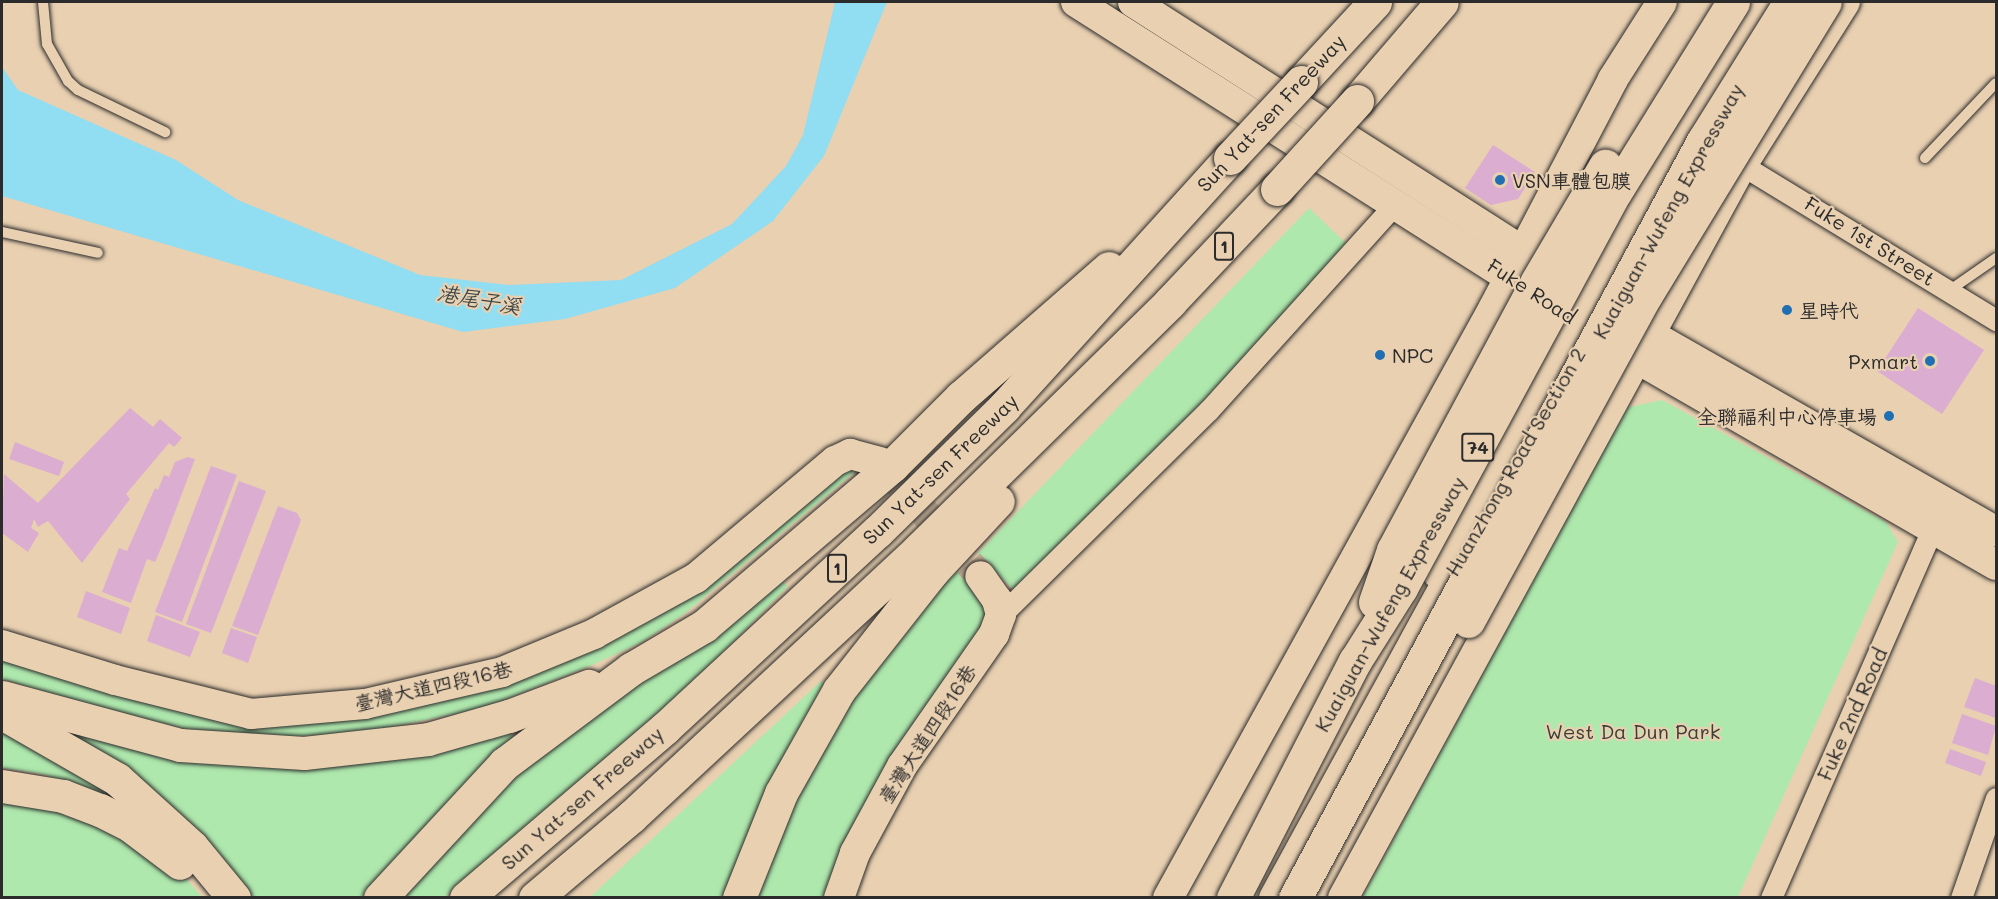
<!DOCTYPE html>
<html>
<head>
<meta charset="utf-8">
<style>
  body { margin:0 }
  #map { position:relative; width:1998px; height:899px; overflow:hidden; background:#e9d0b1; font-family:Mali,"LXGW WenKai TC",sans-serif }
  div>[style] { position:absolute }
  .green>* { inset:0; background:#aee8ad }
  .water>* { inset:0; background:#91ddf1 }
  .building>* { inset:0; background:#dbadd0 }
  .secondary-tunnel>* { height:30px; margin-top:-15px; transform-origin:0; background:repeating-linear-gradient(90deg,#c3af96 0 30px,transparent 0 45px) }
  .roads { filter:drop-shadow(0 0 2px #2b2b2b) drop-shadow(0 0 2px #2b2b2b) }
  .lane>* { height:10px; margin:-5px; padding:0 5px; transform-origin:5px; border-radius:5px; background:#e9d0b1 }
  .street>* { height:21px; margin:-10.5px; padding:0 10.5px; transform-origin:10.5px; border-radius:10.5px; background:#e9d0b1 }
  .secondary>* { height:30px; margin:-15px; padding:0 15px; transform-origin:15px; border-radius:15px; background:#e9d0b1 }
  .highway>* { height:33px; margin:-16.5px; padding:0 16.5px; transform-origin:16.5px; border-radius:16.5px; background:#e9d0b1 }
  .bridges { filter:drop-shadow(0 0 2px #2b2b2b) drop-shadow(0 0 2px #2b2b2b) }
  .highway-bridge>* { height:33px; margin:-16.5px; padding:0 16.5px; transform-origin:16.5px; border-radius:16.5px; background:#e9d0b1 }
  .dots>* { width:16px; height:16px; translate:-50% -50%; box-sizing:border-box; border:3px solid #e9d0b1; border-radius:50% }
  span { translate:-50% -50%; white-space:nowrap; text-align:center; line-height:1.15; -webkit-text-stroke:4.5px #e9d0b1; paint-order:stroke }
  .shield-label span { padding:2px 4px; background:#e9d0b1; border:2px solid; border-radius:4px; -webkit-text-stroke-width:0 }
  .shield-label { font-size:18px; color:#2b2b2b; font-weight:700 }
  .street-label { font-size:20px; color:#2b2b2b }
  .poi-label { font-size:20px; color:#2b2b2b }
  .left { translate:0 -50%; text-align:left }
  .right { translate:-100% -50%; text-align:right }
  .park-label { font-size:20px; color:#383e38 }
  .water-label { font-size:21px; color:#3a4649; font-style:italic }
  .frame { position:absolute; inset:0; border:3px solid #2b2b2b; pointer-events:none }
</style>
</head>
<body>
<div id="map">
  <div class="green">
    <i style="clip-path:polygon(1309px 208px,1350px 247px,1201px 412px,1017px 593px,977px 554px)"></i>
    <i style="clip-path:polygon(1662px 400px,1886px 522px,1898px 542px,1738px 897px,1362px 898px,1625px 408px)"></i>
    <i style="clip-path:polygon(839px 471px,856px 471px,684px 614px,642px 642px,590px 666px,484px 708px,362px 733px,237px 739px,135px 718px,2px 679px,2px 650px,240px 720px,515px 674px)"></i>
    <i style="clip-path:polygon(956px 569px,986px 605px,983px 629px,829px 897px,756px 898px,794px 787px,832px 723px)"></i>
    <i style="clip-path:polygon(777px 577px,788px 586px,697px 679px,445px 897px,395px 898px,468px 811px)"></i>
    <i style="clip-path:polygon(821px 681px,830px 687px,727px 897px,589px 898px)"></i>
    <i style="clip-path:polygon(58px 723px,311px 766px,436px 752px,505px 730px,518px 742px,362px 897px,240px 898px,54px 732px)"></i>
    <i style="clip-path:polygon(2px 726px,118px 795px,115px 800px,43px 774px,2px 768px)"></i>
    <i style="clip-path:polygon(2px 797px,110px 824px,182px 874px,202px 897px,2px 897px)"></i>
  </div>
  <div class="water">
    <i style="clip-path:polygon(835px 2px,887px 2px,824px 156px,773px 221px,675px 288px,565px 319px,463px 332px,2px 196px,2px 67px,18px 90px,176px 160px,238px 200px,420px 275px,509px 285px,621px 280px,732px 224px,786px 166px,803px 135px)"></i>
  </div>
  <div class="building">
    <i style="clip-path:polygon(1493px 145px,1535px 172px,1518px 199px,1491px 205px,1465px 188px)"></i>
    <i style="clip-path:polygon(1918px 308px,1984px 350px,1942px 414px,1877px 371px)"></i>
    <i style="clip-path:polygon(130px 408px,153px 427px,160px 419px,182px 438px,174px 447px,169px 443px,126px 494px,130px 499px,82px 563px,48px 521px,38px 527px,34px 519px,31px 528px,39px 533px,28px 552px,2px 533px,4px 474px,38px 503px)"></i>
    <i style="clip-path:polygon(15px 442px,64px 462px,59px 476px,9px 459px)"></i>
    <i style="clip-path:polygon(188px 457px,195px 459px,164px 541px,155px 562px,147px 559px,131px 603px,102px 592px,119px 548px,127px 551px,155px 488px,158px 490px,164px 475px,169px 477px,175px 462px)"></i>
    <i style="clip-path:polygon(211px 466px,237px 475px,182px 622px,155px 612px)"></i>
    <i style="clip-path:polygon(239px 481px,266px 491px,211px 633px,186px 624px)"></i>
    <i style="clip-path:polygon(278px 506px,297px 513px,301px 520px,258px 635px,232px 626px)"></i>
    <i style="clip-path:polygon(86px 591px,130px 608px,121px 634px,77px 617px)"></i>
    <i style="clip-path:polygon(156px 615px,200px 632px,190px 657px,147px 641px)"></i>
    <i style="clip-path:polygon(231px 628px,257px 637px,248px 663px,222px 653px)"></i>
    <i style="clip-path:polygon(1975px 678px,1996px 686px,1996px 718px,1964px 707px)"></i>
    <i style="clip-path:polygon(1962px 714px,1996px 726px,1988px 755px,1952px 743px)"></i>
    <i style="clip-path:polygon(1950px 749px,1986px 762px,1981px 776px,1945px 763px)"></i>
  </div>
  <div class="secondary-tunnel">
    <i style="left:880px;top:462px;width:152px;rotate:48.7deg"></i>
  </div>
  <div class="roads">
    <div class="lane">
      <i style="left:43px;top:2px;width:42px;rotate:84.6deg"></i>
      <i style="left:47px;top:44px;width:43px;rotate:60.4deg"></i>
      <i style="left:68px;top:81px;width:13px;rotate:42deg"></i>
      <i style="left:78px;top:90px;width:97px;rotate:25.8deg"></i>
      <i style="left:1925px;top:158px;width:103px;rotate:-46.6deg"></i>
      <i style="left:2px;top:232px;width:98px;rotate:12.3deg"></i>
      <i style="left:1950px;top:290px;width:56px;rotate:-34.8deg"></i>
    </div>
    <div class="street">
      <i style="left:1742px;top:165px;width:298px;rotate:31.4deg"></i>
      <i style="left:1001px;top:615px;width:291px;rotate:-44.6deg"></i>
      <i style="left:1208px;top:411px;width:278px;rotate:-47.9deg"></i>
      <i style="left:1771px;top:898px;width:402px;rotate:-66.4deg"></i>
      <i style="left:1961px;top:898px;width:106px;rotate:-70.7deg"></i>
    </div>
    <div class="secondary">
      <i style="left:1076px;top:2px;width:664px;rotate:32.44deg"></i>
      <i style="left:1636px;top:358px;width:415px;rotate:29.9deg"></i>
      <i style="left:1133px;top:2px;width:483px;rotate:32.6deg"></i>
      <i style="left:1632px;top:324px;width:419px;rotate:29.7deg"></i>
      <i style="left:1438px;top:574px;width:505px;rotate:-61.1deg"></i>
      <i style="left:1682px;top:132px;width:154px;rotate:-57.4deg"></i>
      <i style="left:2px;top:645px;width:118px;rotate:17.2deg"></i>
      <i style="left:115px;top:680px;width:140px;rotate:14deg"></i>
      <i style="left:251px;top:714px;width:114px;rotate:-5deg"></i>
      <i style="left:365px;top:704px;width:141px;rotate:-13.1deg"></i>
      <i style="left:502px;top:672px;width:100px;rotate:-22.4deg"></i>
      <i style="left:594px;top:634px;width:116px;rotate:-28.8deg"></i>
      <i style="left:696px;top:578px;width:182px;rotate:-40.1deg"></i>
      <i style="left:835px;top:461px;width:17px;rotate:-25deg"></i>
      <i style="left:850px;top:454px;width:31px;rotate:15deg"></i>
      <i style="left:839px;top:898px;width:48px;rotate:-70.4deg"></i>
      <i style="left:855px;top:853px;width:99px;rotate:-61.6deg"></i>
      <i style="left:902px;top:766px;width:161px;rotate:-55.1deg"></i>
      <i style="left:994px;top:634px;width:20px;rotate:-70deg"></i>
      <i style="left:1001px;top:615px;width:16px;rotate:-105deg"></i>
      <i style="left:997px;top:600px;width:29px;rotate:-125deg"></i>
      <i style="left:1168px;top:898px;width:673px;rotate:-61.11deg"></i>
      <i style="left:1493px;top:309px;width:259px;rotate:-62.4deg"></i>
      <i style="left:1613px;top:79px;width:91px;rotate:-57.5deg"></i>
      <i style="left:1274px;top:898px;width:388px;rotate:-61.3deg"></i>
      <i style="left:1343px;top:898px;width:835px;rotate:-61.44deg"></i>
      <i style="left:1742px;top:165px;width:193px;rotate:-57.7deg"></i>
    </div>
    <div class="highway">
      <i style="left:1301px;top:82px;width:109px;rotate:-47.2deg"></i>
      <i style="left:1357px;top:101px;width:130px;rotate:-49.4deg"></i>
      <i style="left:2px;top:697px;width:184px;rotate:15.1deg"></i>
      <i style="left:180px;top:745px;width:124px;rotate:3.7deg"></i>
      <i style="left:304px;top:753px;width:125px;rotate:-6.4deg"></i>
      <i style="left:428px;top:739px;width:84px;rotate:-15.9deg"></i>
      <i style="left:509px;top:716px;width:85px;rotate:-20.8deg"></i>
      <i style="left:2px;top:713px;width:133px;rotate:29.9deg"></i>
      <i style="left:117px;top:779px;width:101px;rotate:42.2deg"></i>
      <i style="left:192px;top:847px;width:66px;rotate:50.5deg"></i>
      <i style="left:2px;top:786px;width:62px;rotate:9.3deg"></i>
      <i style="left:63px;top:796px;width:40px;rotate:21deg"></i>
      <i style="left:100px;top:810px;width:35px;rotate:27deg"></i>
      <i style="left:131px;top:826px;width:61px;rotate:37.1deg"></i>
      <i style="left:380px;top:898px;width:183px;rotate:-47.2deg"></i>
      <i style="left:504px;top:764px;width:159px;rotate:-36.8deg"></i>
      <i style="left:631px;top:669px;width:85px;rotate:-30.5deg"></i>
      <i style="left:704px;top:626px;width:248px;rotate:-40.4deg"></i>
      <i style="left:893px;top:465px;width:96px;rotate:-45deg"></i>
      <i style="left:961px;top:397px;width:196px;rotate:-41.1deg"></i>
      <i style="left:466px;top:898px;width:262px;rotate:-40.5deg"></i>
      <i style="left:665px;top:728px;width:290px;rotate:-42.8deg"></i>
      <i style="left:878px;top:531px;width:177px;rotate:-44.5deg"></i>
      <i style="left:1004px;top:407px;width:336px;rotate:-47.8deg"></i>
      <i style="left:535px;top:898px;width:127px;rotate:-40.2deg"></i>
      <i style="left:632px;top:816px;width:392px;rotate:-42.9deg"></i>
      <i style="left:919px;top:549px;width:352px;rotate:-44.5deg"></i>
      <i style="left:1170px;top:302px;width:156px;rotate:-46.6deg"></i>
      <i style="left:739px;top:898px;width:113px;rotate:-68.2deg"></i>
      <i style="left:781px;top:793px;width:118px;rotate:-60.6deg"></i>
      <i style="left:839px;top:690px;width:149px;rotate:-51.8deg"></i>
      <i style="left:931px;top:573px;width:98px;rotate:-47.1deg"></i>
    </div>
  </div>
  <div class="bridges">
    <div class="highway-bridge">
      <i style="left:1230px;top:158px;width:104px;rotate:-46.9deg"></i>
      <i style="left:1277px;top:189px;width:119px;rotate:-47.7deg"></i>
      <i style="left:1375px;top:602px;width:55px;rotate:-70.9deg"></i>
      <i style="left:1393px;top:550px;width:305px;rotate:-61.8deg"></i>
      <i style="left:1537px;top:281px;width:134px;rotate:-59.4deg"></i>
      <i style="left:1468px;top:621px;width:371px;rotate:-61.4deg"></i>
      <i style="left:1646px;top:295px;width:343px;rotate:-58.6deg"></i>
      <i style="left:1233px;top:898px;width:267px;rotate:-62.8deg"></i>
      <i style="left:1355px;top:661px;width:86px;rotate:-57.8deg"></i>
      <i style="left:1401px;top:588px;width:451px;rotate:-61.6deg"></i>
      <i style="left:1616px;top:191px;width:222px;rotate:-58.2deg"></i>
      <i style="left:1295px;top:898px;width:860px;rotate:-61.68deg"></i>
      <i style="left:1703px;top:141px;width:164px;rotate:-58deg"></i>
    </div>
  </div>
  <div class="dots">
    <i style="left:1500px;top:180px;background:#1f6fb2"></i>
    <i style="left:1787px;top:310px;background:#1f6fb2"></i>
    <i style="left:1380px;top:355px;background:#1f6fb2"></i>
    <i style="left:1930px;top:361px;background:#1f6fb2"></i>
    <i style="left:1889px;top:416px;background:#1f6fb2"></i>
  </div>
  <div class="shield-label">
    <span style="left:1224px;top:246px">1</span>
    <span style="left:1478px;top:447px">74</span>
    <span style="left:837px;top:568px">1</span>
  </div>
  <div class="street-label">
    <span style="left:1271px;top:113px;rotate:-47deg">Sun Yat-sen Freeway</span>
    <span style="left:1668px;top:211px;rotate:-61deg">Kuaiguan-Wufeng Expressway</span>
    <span style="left:1870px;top:241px;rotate:32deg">Fuke 1st Street</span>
    <span style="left:1532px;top:291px;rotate:33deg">Fuke Road</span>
    <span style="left:1515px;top:462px;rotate:-60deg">Huanzhong Road Section 2</span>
    <span style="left:940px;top:469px;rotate:-44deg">Sun Yat-sen Freeway</span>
    <span style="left:1390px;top:604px;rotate:-61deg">Kuaiguan-Wufeng Expressway</span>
    <span style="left:433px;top:686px;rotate:-13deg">臺灣大道四段16巷</span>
    <span style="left:1852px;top:714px;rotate:-66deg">Fuke 2nd Road</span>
    <span style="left:927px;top:734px;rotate:-57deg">臺灣大道四段16巷</span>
    <span style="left:582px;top:798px;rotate:-41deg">Sun Yat-sen Freeway</span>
  </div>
  <div class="poi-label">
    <span class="left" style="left:1512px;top:180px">VSN車體包膜</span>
    <span class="left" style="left:1799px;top:310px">星時代</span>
    <span class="left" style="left:1392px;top:355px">NPC</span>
    <span class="right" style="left:1918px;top:361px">Pxmart</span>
    <span class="right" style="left:1877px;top:416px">全聯福利中心停車場</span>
  </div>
  <div class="park-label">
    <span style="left:1633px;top:731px">West Da Dun Park</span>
  </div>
  <div class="water-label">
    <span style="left:479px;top:299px;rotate:10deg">港尾子溪</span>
  </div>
  <div class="frame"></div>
</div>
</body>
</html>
